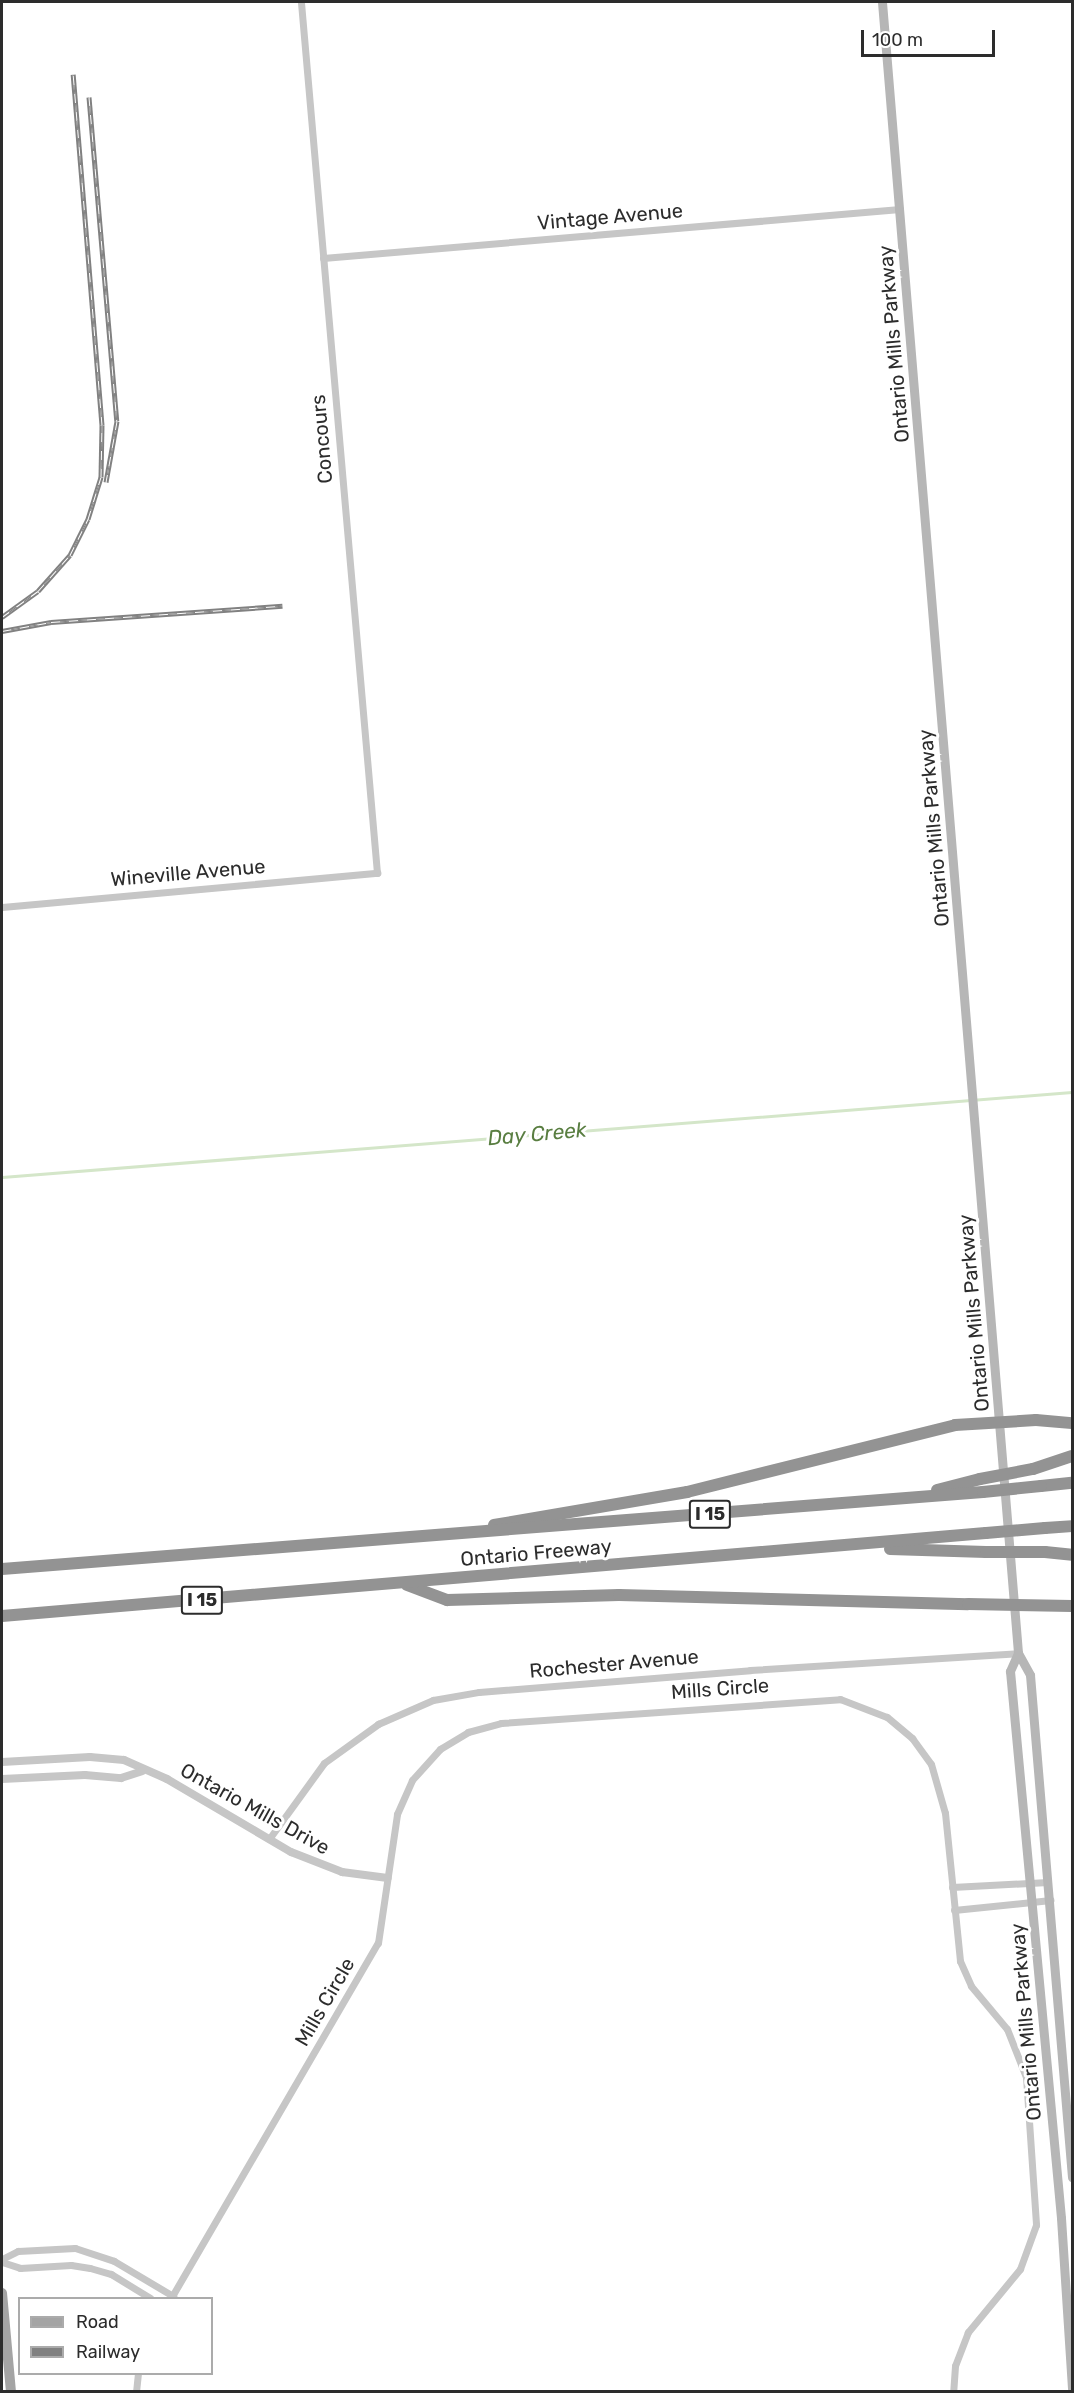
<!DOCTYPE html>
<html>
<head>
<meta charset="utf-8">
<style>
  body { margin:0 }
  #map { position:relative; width:1074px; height:2393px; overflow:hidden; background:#fff; font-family:Rubik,sans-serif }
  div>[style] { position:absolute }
  .stream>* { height:3px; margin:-1.5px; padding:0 1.5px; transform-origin:1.5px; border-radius:1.5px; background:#d4e6c9 }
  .minor>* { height:7px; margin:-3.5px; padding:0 3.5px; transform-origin:3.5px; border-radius:3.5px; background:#c6c6c6 }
  .tertiary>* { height:8px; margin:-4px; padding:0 4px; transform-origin:4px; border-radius:4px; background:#c6c6c6 }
  .secondary>* { height:9px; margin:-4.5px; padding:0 4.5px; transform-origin:4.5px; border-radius:4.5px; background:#b6b6b6 }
  .primary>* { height:10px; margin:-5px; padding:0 5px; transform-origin:5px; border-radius:5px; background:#a4a4a4 }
  .motorway>* { height:12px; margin:-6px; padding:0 6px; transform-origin:6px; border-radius:6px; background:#939393 }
  .rail>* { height:5px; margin-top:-2.5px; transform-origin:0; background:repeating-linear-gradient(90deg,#fff 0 9px,#818181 0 18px); box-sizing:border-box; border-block:2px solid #818181 }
  .motorway-bridge>* { height:12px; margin:-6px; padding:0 6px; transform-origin:6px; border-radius:6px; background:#939393 }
  span { translate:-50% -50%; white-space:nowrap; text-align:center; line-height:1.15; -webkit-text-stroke:6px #fff; paint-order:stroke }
  .shield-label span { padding:2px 4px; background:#fff; border:2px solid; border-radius:4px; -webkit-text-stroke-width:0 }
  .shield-label { font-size:18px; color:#2c2c2c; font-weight:700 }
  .street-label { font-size:20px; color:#2c2c2c }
  .water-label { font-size:21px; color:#597e41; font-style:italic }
  .frame { position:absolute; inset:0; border:3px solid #2c2c2c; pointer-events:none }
  .legend { position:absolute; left:18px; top:2297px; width:195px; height:78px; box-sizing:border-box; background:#fff; border:2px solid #ababab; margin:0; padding:8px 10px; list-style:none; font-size:18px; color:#2c2c2c }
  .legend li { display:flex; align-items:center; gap:12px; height:30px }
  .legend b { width:30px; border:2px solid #ababab }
  .scale { position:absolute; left:861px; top:30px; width:134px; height:27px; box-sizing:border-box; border:3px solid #2c2c2c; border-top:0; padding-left:8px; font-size:18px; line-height:21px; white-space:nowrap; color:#2c2c2c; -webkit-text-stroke:4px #fff; paint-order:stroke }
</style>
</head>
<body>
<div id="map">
  <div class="stream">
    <i style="left:2px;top:1177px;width:1073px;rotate:-4.54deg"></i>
  </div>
  <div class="minor">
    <i style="left:323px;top:258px;width:579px;rotate:-4.85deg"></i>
    <i style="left:2px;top:907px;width:377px;rotate:-5.2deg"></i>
    <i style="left:377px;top:873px;width:874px;rotate:-94.99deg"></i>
    <i style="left:269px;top:1839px;width:94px;rotate:-54.1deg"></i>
    <i style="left:324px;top:1763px;width:67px;rotate:-35.8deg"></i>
    <i style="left:378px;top:1724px;width:60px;rotate:-23.6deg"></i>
    <i style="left:433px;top:1700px;width:47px;rotate:-9.9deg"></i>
    <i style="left:479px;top:1692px;width:272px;rotate:-4.6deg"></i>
    <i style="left:750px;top:1670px;width:269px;rotate:-3.6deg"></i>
    <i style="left:952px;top:1887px;width:96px;rotate:-3deg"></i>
    <i style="left:954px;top:1910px;width:97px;rotate:-5.9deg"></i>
    <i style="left:2px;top:2259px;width:18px;rotate:-27deg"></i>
    <i style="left:18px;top:2251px;width:57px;rotate:-3deg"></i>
    <i style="left:75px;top:2248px;width:41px;rotate:18.4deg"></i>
    <i style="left:114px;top:2261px;width:69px;rotate:30.7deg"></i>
    <i style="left:2px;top:2262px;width:19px;rotate:18deg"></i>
    <i style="left:20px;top:2268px;width:51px;rotate:-3.4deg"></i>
    <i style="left:71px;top:2265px;width:19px;rotate:9deg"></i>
    <i style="left:90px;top:2268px;width:22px;rotate:16deg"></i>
    <i style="left:111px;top:2274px;width:46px;rotate:31.6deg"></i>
    <i style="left:171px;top:2298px;width:411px;rotate:-59.8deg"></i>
    <i style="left:378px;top:1943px;width:130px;rotate:-81.6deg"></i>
    <i style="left:397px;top:1814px;width:37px;rotate:-66deg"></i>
    <i style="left:412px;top:1780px;width:42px;rotate:-47.9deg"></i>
    <i style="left:440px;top:1749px;width:33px;rotate:-31deg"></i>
    <i style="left:468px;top:1732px;width:34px;rotate:-15deg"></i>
    <i style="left:501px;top:1723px;width:340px;rotate:-4deg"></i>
    <i style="left:840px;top:1699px;width:50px;rotate:21deg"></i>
    <i style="left:887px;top:1717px;width:33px;rotate:40deg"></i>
    <i style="left:912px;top:1738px;width:32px;rotate:54deg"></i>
    <i style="left:931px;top:1764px;width:51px;rotate:74.1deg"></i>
    <i style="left:945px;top:1813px;width:149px;rotate:84.2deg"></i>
    <i style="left:960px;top:1961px;width:27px;rotate:66deg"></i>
    <i style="left:971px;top:1986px;width:56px;rotate:50.1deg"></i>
    <i style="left:1007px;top:2029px;width:52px;rotate:68.4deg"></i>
    <i style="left:1026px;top:2077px;width:148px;rotate:86.1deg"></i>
    <i style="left:1036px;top:2225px;width:47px;rotate:110deg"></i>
    <i style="left:1020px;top:2269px;width:82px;rotate:129.5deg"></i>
    <i style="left:968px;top:2332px;width:36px;rotate:111deg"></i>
    <i style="left:955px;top:2366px;width:26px;rotate:94deg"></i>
    <i style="left:136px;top:2392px;width:18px;rotate:-84deg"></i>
  </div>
  <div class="tertiary">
    <i style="left:2px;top:1762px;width:88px;rotate:-3.3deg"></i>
    <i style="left:90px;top:1757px;width:34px;rotate:5deg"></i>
    <i style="left:124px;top:1760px;width:47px;rotate:23.8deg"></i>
    <i style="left:167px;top:1779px;width:144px;rotate:30.5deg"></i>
    <i style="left:291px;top:1852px;width:55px;rotate:21.4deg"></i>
    <i style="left:342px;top:1872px;width:46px;rotate:7.4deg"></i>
    <i style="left:2px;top:1779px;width:83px;rotate:-2.8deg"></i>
    <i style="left:85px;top:1775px;width:36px;rotate:5deg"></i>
    <i style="left:121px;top:1778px;width:22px;rotate:-18deg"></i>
  </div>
  <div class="secondary">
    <i style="left:882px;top:2px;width:1657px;rotate:85.29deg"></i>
    <i style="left:1018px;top:1653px;width:25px;rotate:61deg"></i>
    <i style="left:1030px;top:1675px;width:504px;rotate:85.22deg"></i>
    <i style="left:1018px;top:1653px;width:20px;rotate:114deg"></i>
    <i style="left:1010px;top:1671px;width:549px;rotate:84.67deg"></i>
    <i style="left:1061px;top:2218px;width:172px;rotate:86.3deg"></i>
  </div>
  <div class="primary">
    <i style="left:2px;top:2293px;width:99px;rotate:84.8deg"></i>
  </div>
  <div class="motorway">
    <i style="left:1033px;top:1469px;width:41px;rotate:-18.4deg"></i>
    <i style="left:1041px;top:1486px;width:31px;rotate:-6deg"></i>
    <i style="left:937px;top:1490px;width:44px;rotate:-14.3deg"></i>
    <i style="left:494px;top:1525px;width:196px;rotate:-9.7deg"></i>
    <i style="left:687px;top:1492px;width:276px;rotate:-14deg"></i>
    <i style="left:1045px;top:1528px;width:27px;rotate:-4deg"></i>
    <i style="left:890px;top:1549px;width:96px;rotate:1.8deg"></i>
    <i style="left:1045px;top:1552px;width:27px;rotate:6deg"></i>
    <i style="left:2px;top:1569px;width:984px;rotate:-4.49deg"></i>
    <i style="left:407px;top:1585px;width:43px;rotate:20.6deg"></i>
    <i style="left:447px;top:1600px;width:172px;rotate:-1.7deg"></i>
    <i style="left:619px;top:1595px;width:349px;rotate:1.5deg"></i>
    <i style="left:2px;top:1616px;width:987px;rotate:-4.82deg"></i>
  </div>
  <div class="rail">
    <i style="left:89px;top:97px;width:325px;rotate:85.1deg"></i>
    <i style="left:117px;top:421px;width:62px;rotate:100.2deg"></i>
    <i style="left:2px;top:617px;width:44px;rotate:-35.8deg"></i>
    <i style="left:38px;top:591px;width:48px;rotate:-48.4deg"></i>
    <i style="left:70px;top:555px;width:40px;rotate:-63.4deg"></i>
    <i style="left:88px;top:519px;width:44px;rotate:-72.8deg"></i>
    <i style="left:101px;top:477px;width:52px;rotate:-88.9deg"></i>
    <i style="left:102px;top:425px;width:352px;rotate:-94.7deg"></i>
    <i style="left:2px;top:631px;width:50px;rotate:-10.4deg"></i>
    <i style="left:51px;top:622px;width:232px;rotate:-4deg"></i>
  </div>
  <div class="motorway-bridge">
    <i style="left:955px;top:1425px;width:81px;rotate:-3.5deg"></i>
    <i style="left:1036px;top:1420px;width:36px;rotate:5deg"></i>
    <i style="left:980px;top:1479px;width:54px;rotate:-10.7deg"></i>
    <i style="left:983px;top:1492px;width:58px;rotate:-5.9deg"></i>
    <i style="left:986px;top:1533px;width:59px;rotate:-4.8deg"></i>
    <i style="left:986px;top:1552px;width:59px"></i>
    <i style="left:968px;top:1604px;width:104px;rotate:1.1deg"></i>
  </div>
  <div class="shield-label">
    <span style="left:710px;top:1514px">I 15</span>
    <span style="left:202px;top:1600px">I 15</span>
  </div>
  <div class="street-label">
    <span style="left:610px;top:217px;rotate:-5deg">Vintage Avenue</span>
    <span style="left:894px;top:344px;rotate:-95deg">Ontario Mills Parkway</span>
    <span style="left:322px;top:439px;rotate:-95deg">Concours</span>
    <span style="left:934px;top:828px;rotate:-95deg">Ontario Mills Parkway</span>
    <span style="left:188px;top:873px;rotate:-5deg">Wineville Avenue</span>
    <span style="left:974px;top:1313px;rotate:-95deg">Ontario Mills Parkway</span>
    <span style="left:536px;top:1553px;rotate:-5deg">Ontario Freeway</span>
    <span style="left:614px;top:1664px;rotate:-5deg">Rochester Avenue</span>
    <span style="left:720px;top:1689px;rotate:-4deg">Mills Circle</span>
    <span style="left:255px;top:1809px;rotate:29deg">Ontario Mills Drive</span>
    <span style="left:325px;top:2002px;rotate:-60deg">Mills Circle</span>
    <span style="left:1026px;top:2022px;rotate:-95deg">Ontario Mills Parkway</span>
  </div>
  <div class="water-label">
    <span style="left:537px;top:1134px;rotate:-5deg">Day Creek</span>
  </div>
  <div class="frame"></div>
  <ul class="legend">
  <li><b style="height:8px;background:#a4a4a4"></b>Road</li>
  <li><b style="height:8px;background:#818181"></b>Railway</li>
  </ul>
  <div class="scale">100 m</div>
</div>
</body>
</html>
